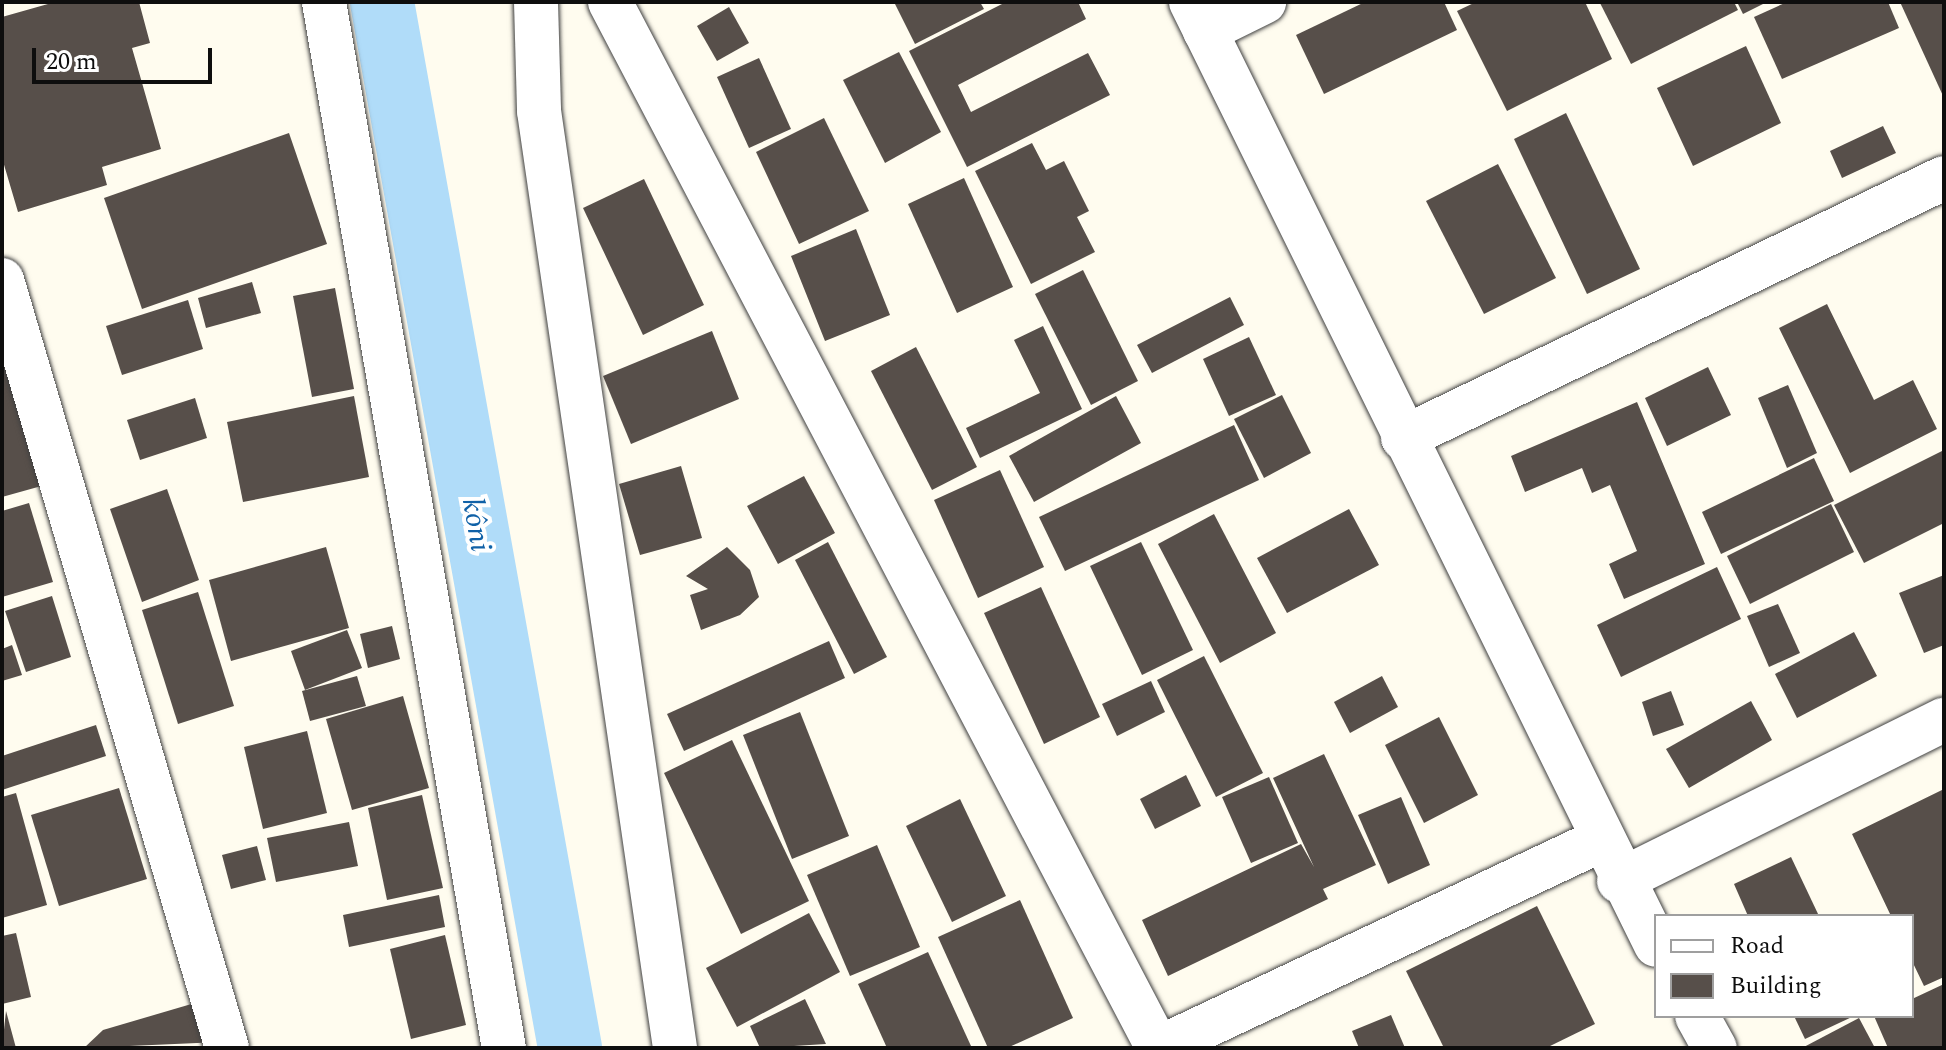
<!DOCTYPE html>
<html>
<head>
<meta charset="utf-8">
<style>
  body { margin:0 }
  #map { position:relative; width:1946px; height:1050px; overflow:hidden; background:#fffcef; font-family:Spectral,serif }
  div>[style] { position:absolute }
  .canal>* { height:64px; margin:-32px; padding:0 32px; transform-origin:32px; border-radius:32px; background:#b0dcf9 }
  .building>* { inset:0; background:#574f4a }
  .roads { filter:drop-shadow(0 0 2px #414141) drop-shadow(0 0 2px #414141) }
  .street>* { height:44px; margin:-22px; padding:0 22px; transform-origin:22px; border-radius:22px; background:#fff }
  span { translate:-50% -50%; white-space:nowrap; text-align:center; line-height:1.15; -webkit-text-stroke:8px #fff; paint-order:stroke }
  .water-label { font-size:30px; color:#1061a7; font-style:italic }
  .frame { position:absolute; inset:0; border:4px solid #0e0e0e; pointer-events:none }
  .legend { position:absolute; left:1654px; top:914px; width:260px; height:104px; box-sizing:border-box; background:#fff; border:2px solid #9f9f9f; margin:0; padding:10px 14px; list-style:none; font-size:24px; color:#0e0e0e }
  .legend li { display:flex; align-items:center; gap:16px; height:40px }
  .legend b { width:40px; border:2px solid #9f9f9f }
  .scale { position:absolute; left:32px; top:48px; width:180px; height:36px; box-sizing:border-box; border:4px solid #0e0e0e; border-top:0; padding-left:10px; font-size:24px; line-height:28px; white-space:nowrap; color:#0e0e0e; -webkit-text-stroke:6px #fff; paint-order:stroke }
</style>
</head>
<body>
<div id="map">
  <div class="canal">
    <i style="left:382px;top:2px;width:1063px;rotate:79.81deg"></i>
  </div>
  <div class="building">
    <i style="clip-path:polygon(55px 2px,139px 2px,150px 43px,132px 48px,161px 149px,102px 167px,107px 185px,18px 212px,2px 158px,2px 17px)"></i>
    <i style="clip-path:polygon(894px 2px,980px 2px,984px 9px,915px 44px)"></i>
    <i style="clip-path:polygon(1006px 2px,1078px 2px,1086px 19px,958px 85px,971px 112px,1088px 53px,1110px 95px,967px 167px,909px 51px)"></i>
    <i style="clip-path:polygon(1365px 2px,1444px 2px,1457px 30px,1324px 94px,1296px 35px)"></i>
    <i style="clip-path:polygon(1476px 2px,1585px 2px,1612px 59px,1507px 111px,1457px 11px)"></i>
    <i style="clip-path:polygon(1734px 2px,1738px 10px,1631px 64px,1600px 3px)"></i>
    <i style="clip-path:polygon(1737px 2px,1767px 2px,1743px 14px)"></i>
    <i style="clip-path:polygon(1787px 2px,1888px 2px,1899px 28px,1782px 79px,1754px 17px)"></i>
    <i style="clip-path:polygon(1900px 2px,1944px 4px,1944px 98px)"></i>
    <i style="clip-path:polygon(729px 7px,749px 43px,717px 61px,697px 26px)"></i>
    <i style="clip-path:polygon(1746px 46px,1781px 123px,1693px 166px,1657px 88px)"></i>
    <i style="clip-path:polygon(899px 52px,941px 132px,885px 163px,843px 80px)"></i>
    <i style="clip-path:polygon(759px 58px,791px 129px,749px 148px,717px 77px)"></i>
    <i style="clip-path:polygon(1566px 113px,1640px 269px,1587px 294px,1514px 139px)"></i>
    <i style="clip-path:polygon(824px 118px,869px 211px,799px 244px,756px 152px)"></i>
    <i style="clip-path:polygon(1883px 126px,1896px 153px,1842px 178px,1830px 151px)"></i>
    <i style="clip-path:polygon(289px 133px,327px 244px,142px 309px,104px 198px)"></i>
    <i style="clip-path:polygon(1032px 143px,1046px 170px,1064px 161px,1089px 211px,1077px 217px,1095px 252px,1031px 284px,975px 171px)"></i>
    <i style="clip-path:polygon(1498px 164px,1556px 278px,1484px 314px,1426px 201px)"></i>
    <i style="clip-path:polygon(964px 178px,1013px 287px,957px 313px,908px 204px)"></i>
    <i style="clip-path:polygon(644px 179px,704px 305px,643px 335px,583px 208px)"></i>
    <i style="clip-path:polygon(856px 229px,890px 315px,825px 341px,791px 256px)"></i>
    <i style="clip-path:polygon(1083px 270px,1138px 381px,1091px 405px,1035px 294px)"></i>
    <i style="clip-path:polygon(252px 282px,261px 313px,206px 328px,198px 298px)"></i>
    <i style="clip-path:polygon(335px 288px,354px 389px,312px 397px,293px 296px)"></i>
    <i style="clip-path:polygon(1230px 297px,1244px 325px,1152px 373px,1137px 345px)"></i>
    <i style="clip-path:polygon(188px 300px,203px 349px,122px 375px,106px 326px)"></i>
    <i style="clip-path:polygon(1827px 304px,1874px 400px,1913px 380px,1937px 429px,1850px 473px,1779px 328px)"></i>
    <i style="clip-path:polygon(1043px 326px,1082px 409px,980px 458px,966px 428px,1040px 393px,1014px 340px)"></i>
    <i style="clip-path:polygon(712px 331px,739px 399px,631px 444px,603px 376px)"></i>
    <i style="clip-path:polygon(1249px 337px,1276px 395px,1229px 416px,1203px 359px)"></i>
    <i style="clip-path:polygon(916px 347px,977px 467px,932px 490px,871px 371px)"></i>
    <i style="clip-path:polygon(2px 354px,45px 485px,2px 497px)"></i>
    <i style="clip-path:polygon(1708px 367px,1731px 415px,1667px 446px,1645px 398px)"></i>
    <i style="clip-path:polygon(1788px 385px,1817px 453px,1787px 468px,1758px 398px)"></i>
    <i style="clip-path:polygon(1282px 395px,1311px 453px,1264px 478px,1234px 419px)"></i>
    <i style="clip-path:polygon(354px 396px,369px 477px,243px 502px,227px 422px)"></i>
    <i style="clip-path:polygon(1116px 396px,1141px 443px,1034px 502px,1009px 456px)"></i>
    <i style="clip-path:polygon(195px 398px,207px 438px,140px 460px,127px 420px)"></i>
    <i style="clip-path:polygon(1637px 402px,1705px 564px,1624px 599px,1609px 564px,1637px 551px,1610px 485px,1592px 493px,1582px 468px,1525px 492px,1511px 456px)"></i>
    <i style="clip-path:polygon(1234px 425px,1259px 480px,1065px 571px,1039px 517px)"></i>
    <i style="clip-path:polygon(1944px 450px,1944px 523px,1864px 563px,1834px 505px)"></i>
    <i style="clip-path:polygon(1814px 458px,1834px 501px,1721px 554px,1702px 512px)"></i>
    <i style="clip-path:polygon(681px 466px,702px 538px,640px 555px,619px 484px)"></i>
    <i style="clip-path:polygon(1000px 470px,1044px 567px,978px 598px,934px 500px)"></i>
    <i style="clip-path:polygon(804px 476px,835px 533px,778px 564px,747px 506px)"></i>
    <i style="clip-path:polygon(167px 489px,199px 580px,142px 602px,110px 509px)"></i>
    <i style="clip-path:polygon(29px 503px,53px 582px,2px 597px,2px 511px)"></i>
    <i style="clip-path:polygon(1831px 504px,1854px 552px,1750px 604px,1727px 556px)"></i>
    <i style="clip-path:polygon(1349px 509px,1379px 565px,1287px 613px,1257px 558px)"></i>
    <i style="clip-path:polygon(1214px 514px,1276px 633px,1220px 663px,1158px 544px)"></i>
    <i style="clip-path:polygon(828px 542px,887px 657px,854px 674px,795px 560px)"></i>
    <i style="clip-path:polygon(1141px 542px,1193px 650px,1142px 675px,1090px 566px)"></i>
    <i style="clip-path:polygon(326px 547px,349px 628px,231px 661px,209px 580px)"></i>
    <i style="clip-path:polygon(727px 547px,750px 570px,759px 597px,740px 615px,701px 630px,690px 595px,708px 589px,686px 576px)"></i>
    <i style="clip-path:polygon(1717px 567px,1741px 619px,1621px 677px,1597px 625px)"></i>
    <i style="clip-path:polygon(1944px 575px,1944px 645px,1924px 653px,1899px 593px)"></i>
    <i style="clip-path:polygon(1041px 587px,1100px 717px,1044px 744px,984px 613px)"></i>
    <i style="clip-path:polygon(198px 592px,234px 706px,178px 724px,142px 610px)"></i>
    <i style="clip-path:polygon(52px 596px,71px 657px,26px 672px,5px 611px)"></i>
    <i style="clip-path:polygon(1778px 604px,1800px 653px,1769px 667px,1747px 616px)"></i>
    <i style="clip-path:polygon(392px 626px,400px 659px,368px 668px,360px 634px)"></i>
    <i style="clip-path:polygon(347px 630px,362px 668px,305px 690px,291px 651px)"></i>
    <i style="clip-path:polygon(1854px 632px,1877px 676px,1797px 718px,1775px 674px)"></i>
    <i style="clip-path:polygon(829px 641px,845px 678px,684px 751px,667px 714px)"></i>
    <i style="clip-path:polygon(12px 645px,22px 675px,2px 681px,2px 649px)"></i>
    <i style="clip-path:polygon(1204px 656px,1263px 773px,1216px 797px,1157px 680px)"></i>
    <i style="clip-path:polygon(357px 676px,366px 706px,310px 721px,302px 691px)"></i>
    <i style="clip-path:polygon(1382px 676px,1398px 707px,1350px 733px,1334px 702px)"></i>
    <i style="clip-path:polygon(1151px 681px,1165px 712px,1117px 736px,1102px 704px)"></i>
    <i style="clip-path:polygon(1671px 691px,1684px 725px,1653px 736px,1642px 702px)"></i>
    <i style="clip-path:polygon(403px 696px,429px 788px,352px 810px,326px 719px)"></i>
    <i style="clip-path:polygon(1751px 701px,1772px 740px,1689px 788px,1666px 749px)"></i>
    <i style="clip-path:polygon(800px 712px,849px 836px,792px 859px,743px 735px)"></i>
    <i style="clip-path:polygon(1439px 717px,1478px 795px,1424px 823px,1385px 745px)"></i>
    <i style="clip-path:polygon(96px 725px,106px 756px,2px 790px,2px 756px)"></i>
    <i style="clip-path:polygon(307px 731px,327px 813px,263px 829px,244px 747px)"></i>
    <i style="clip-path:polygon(732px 740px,809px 901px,741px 934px,664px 773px)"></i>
    <i style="clip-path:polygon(1324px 754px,1376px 865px,1323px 889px,1328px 899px,1168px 976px,1142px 920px,1301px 844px,1314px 867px,1273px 778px)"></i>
    <i style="clip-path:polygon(1186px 775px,1201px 806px,1155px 829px,1140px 799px)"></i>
    <i style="clip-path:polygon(1269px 777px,1298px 843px,1251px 863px,1222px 797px)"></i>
    <i style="clip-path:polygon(119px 788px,147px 879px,59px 906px,31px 815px)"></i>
    <i style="clip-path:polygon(1944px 789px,1944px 977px,1924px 986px,1912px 961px,1912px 916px,1891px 916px,1852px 834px)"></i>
    <i style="clip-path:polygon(16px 793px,47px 905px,2px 918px,2px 797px)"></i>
    <i style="clip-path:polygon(422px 795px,443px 888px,387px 900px,368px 808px)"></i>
    <i style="clip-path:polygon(1401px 797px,1430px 865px,1388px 884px,1358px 815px)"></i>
    <i style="clip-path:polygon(960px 799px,1006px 896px,952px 922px,906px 826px)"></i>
    <i style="clip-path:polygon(349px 822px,358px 866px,276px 882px,267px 838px)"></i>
    <i style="clip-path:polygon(877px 845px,920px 947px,850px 976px,807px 875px)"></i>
    <i style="clip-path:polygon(257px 846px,266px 880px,231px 889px,222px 855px)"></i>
    <i style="clip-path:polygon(1791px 857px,1819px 916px,1748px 916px,1734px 884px)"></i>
    <i style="clip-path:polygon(439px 895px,445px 927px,349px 947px,343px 915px)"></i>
    <i style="clip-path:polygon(1020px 900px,1073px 1018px,1007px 1048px,988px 1048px,938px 937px)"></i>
    <i style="clip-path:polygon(1537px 906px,1595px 1024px,1546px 1048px,1444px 1048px,1406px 971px)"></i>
    <i style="clip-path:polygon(809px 913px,840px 972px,737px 1027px,706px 968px)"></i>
    <i style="clip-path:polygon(16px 933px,31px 997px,2px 1004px,2px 936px)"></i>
    <i style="clip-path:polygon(445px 935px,466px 1025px,411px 1039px,390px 949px)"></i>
    <i style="clip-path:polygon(928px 952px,971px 1046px,887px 1048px,858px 984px)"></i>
    <i style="clip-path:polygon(1944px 984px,1944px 1048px,1888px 1048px,1874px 1016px,1912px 1016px,1912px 999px)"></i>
    <i style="clip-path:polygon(805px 999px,826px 1044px,760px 1048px,750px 1026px)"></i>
    <i style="clip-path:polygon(205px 1000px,220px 1042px,84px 1048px,103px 1030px)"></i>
    <i style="clip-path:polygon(6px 1011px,16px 1048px,2px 1048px)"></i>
    <i style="clip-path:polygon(1391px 1015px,1405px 1048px,1359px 1048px,1352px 1031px)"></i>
    <i style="clip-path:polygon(1794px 1016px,1854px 1016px,1805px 1039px)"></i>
    <i style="clip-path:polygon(1859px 1018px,1875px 1048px,1802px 1048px)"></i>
  </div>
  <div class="roads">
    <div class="street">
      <i style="left:324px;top:2px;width:1061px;rotate:80.24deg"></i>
      <i style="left:536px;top:2px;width:109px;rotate:88.4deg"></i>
      <i style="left:539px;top:111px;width:947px;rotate:81.74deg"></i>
      <i style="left:610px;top:2px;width:1181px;rotate:62.35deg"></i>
      <i style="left:1191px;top:2px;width:1051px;rotate:63.75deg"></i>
      <i style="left:1205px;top:31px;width:66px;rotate:-26.2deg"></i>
      <i style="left:2px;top:280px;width:800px;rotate:73.67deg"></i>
      <i style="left:1403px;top:438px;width:600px;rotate:-25.67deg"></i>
      <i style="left:1619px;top:881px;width:363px;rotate:-26.4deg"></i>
      <i style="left:1697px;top:1016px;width:37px;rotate:61deg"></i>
      <i style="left:1159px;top:1048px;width:486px;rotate:-25.2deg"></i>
    </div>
  </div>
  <div class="water-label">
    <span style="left:476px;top:525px;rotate:80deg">kôni</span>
  </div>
  <div class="frame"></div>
  <ul class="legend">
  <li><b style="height:10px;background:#fff"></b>Road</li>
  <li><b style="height:22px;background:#574f4a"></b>Building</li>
  </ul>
  <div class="scale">20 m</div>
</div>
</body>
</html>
